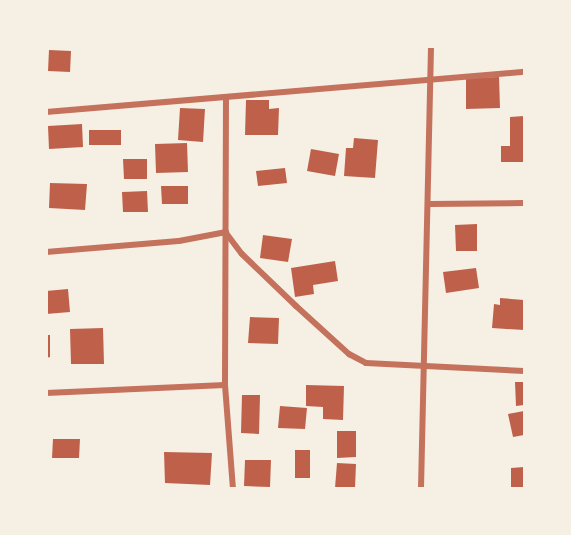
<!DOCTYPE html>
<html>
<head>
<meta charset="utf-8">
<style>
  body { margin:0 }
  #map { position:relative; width:571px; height:535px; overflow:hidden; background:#f6efe4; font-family:Overpass,sans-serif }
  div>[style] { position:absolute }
  .building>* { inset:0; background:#bf614a }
  .minor>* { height:6px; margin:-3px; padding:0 3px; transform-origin:3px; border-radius:3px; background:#c5725c }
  span { translate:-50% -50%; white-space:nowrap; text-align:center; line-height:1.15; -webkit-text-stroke:4.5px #f6efe4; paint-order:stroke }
  .frame { position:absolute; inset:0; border:48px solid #f6efe4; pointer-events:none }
</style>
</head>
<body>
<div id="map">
  <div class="building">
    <i style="clip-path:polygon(49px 50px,71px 51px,70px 72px,48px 71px)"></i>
    <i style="clip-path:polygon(499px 77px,500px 108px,466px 109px,466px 78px)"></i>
    <i style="clip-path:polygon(246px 100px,269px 100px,269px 109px,279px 108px,278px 135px,245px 135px)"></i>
    <i style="clip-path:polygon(180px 108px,205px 109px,203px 142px,178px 140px)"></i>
    <i style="clip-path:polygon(524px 116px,524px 162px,501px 162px,501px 146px,510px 146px,510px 117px)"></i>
    <i style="clip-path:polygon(82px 124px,83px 147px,49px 149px,48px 126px)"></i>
    <i style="clip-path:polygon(89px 130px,121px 130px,121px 145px,89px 145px)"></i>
    <i style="clip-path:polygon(354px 138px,378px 140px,375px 178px,344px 176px,346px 148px,353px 148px)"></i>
    <i style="clip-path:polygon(187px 143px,188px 172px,156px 173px,155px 144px)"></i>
    <i style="clip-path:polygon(311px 149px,339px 154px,335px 176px,307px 171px)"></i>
    <i style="clip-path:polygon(123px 159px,147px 159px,147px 179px,124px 179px)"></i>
    <i style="clip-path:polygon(285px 168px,287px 183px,258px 186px,256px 171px)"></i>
    <i style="clip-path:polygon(50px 183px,87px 184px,85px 210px,49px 208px)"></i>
    <i style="clip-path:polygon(161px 186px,188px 186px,188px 204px,162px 204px)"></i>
    <i style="clip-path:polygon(147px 191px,148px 212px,123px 212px,122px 192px)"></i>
    <i style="clip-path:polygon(477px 224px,477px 251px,456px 251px,455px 225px)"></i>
    <i style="clip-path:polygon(263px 235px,292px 239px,288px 262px,260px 258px)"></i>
    <i style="clip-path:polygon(335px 261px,338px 281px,313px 285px,314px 294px,295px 297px,291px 268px)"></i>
    <i style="clip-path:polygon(476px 268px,479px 288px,446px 293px,443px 272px)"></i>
    <i style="clip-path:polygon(68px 289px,70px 312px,46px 314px,46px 291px)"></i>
    <i style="clip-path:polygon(500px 298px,524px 300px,524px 330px,492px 328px,494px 304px,500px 305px)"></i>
    <i style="clip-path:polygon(250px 317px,279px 318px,278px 344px,248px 343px)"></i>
    <i style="clip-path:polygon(103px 328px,104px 364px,71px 364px,70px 329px)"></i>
    <i style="clip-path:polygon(46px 335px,50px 335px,50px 357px,46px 358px)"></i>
    <i style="clip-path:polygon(515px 382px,524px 382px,524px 405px,516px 406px)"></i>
    <i style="clip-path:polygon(306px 385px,344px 386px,343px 420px,323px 419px,323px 407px,306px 406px)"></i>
    <i style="clip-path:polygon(242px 395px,260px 395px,259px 434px,241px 433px)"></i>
    <i style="clip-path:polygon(280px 406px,307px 408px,305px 429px,278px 428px)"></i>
    <i style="clip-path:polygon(524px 411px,524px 435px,513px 437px,508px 414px)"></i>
    <i style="clip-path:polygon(337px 431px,356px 431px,356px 457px,337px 458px)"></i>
    <i style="clip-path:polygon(53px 439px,80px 439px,79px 458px,52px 458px)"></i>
    <i style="clip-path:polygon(295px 450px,310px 450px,310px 478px,295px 478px)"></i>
    <i style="clip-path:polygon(164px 452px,212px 453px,210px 485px,165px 483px)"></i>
    <i style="clip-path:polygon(245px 460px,271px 460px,270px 487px,244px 486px)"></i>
    <i style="clip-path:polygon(337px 463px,356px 464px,355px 488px,335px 488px)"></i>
    <i style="clip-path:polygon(524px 467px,524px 488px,511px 488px,511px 468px)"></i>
  </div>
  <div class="minor">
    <i style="left:226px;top:97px;width:288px;rotate:90.2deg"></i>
    <i style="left:225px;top:385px;width:103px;rotate:85.6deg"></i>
    <i style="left:46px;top:112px;width:480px;rotate:-4.8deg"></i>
    <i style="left:430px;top:204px;width:94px;rotate:-0.6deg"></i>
    <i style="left:226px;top:233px;width:26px;rotate:53deg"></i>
    <i style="left:242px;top:254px;width:75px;rotate:43.9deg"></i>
    <i style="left:296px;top:306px;width:72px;rotate:42.2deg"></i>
    <i style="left:349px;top:354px;width:19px;rotate:28deg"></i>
    <i style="left:366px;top:363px;width:158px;rotate:2.9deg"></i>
    <i style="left:46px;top:252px;width:133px;rotate:-4.7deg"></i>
    <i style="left:179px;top:241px;width:48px;rotate:-10.8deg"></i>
    <i style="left:46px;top:393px;width:179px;rotate:-2.6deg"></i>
    <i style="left:421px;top:488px;width:442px;rotate:-88.7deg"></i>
  </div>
  <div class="frame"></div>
</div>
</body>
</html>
